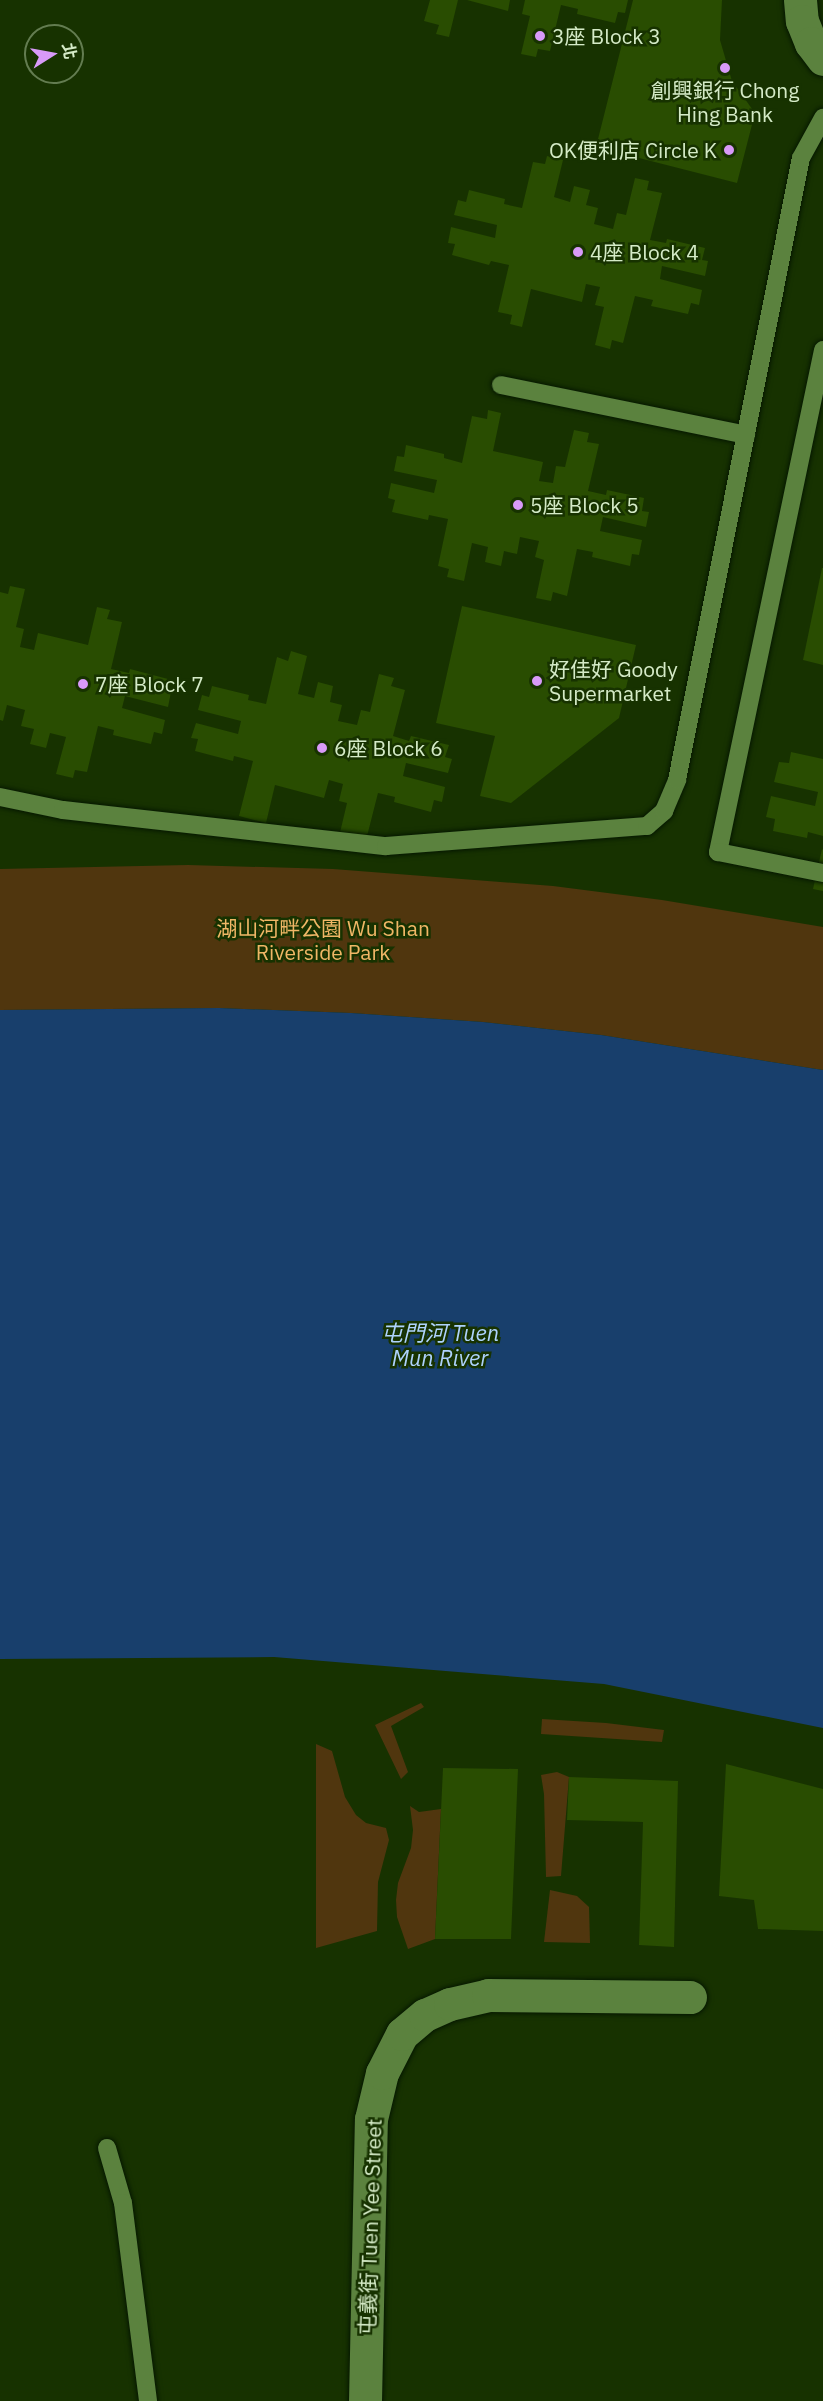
<!DOCTYPE html>
<html>
<head>
<meta charset="utf-8">
<style>
  body { margin:0 }
  #map { position:relative; width:823px; height:2401px; overflow:hidden; background:#173200; font-family:"IBM Plex Sans","Noto Sans TC",sans-serif }
  div>[style] { position:absolute }
  .green>* { inset:0; background:#50360e }
  .water>* { inset:0; background:#183f6c }
  .building>* { inset:0; background:#294d01 }
  .roads { filter:drop-shadow(0 0 2px #061800) drop-shadow(0 0 2px #061800) }
  .lane>* { height:18px; margin:-9px; padding:0 9px; transform-origin:9px; border-radius:9px; background:#5b823e }
  .street>* { height:33px; margin:-16.5px; padding:0 16.5px; transform-origin:16.5px; border-radius:16.5px; background:#5b823e }
  .dots>* { width:16px; height:16px; translate:-50% -50%; box-sizing:border-box; border:3px solid #173200; border-radius:50% }
  span { translate:-50% -50%; white-space:nowrap; text-align:center; line-height:1.15; -webkit-text-stroke:5px #173200; paint-order:stroke }
  .poi-label { font-size:21px; color:#d5ebc7 }
  .left { translate:0 -50%; text-align:left }
  .right { translate:-100% -50%; text-align:right }
  .park-label { font-size:21px; color:#f0b666 }
  .street-label { font-size:21px; color:#d5ebc7 }
  .water-label { font-size:22px; color:#aed2fc; font-style:italic }
  .north { position:absolute; left:24px; top:24px; width:60px; height:60px; box-sizing:border-box; background:#173200; border:2px solid #637c50; border-radius:50%; rotate:79deg; font-size:16px; font-weight:700; line-height:24px; text-align:center; color:#d5ebc7 }
  .north::after { content:''; display:block; margin:auto; width:21px; height:27px; background:#d89af8; clip-path:polygon(50% 0,100% 100%,50% 72%,0 100%) }
</style>
</head>
<body>
<div id="map">
  <div class="green">
    <i style="clip-path:polygon(188px 865px,333px 869px,553px 886px,662px 900px,823px 927px,823px 1070px,601px 1035px,483px 1022px,351px 1013px,219px 1008px,0 1010px,0 869px)"></i>
    <i style="clip-path:polygon(421px 1703px,424px 1707px,391px 1726px,408px 1772px,401px 1779px,375px 1725px)"></i>
    <i style="clip-path:polygon(542px 1719px,606px 1723px,664px 1730px,662px 1742px,541px 1734px)"></i>
    <i style="clip-path:polygon(316px 1744px,332px 1751px,345px 1797px,356px 1815px,366px 1823px,386px 1828px,389px 1840px,378px 1882px,377px 1931px,316px 1948px)"></i>
    <i style="clip-path:polygon(557px 1772px,569px 1777px,561px 1876px,546px 1877px,544px 1794px,541px 1775px)"></i>
    <i style="clip-path:polygon(410px 1806px,419px 1812px,441px 1809px,435px 1939px,408px 1949px,397px 1917px,396px 1900px,398px 1883px,411px 1848px,413px 1830px)"></i>
    <i style="clip-path:polygon(550px 1890px,577px 1896px,589px 1907px,590px 1943px,544px 1942px)"></i>
  </div>
  <div class="water">
    <i style="clip-path:polygon(219px 1008px,351px 1013px,483px 1022px,601px 1035px,823px 1070px,823px 1728px,604px 1684px,274px 1657px,0 1659px,0 1010px)"></i>
  </div>
  <div class="building">
    <i style="clip-path:polygon(430px 0,458px 0,449px 37px,436px 34px,439px 25px,424px 21px)"></i>
    <i style="clip-path:polygon(467px 0,510px 0,508px 11px)"></i>
    <i style="clip-path:polygon(525px 0,628px 0,625px 13px,618px 12px,615px 23px,577px 14px,578px 9px,561px 5px,550px 51px,538px 49px,536px 57px,521px 54px,530px 16px,522px 14px)"></i>
    <i style="clip-path:polygon(633px 0,722px 0,720px 40px,732px 81px,755px 113px,737px 183px,596px 147px)"></i>
    <i style="clip-path:polygon(547px 156px,563px 160px,554px 197px,570px 202px,574px 186px,590px 190px,586px 205px,598px 208px,594px 224px,613px 229px,617px 213px,626px 215px,635px 178px,649px 181px,647px 190px,662px 193px,650px 240px,666px 243px,667px 239px,705px 248px,702px 260px,708px 261px,705px 276px,662px 266px,660px 279px,702px 290px,699px 305px,691px 303px,688px 314px,651px 306px,653px 300px,635px 296px,623px 343px,612px 340px,610px 349px,595px 345px,604px 307px,595px 305px,600px 287px,586px 284px,582px 302px,531px 289px,522px 327px,510px 324px,512px 315px,498px 312px,509px 265px,491px 261px,489px 265px,452px 255px,455px 244px,448px 243px,451px 227px,495px 238px,497px 225px,454px 215px,458px 200px,466px 202px,469px 190px,505px 199px,504px 204px,522px 208px,533px 162px,545px 164px)"></i>
    <i style="clip-path:polygon(488px 410px,501px 413px,493px 451px,543px 462px,539px 481px,553px 483px,556px 466px,565px 467px,574px 430px,589px 433px,587px 442px,599px 444px,588px 491px,606px 495px,607px 490px,644px 498px,642px 511px,649px 512px,646px 527px,603px 517px,600px 531px,642px 540px,639px 555px,632px 554px,630px 566px,592px 557px,593px 552px,577px 549px,567px 596px,553px 592px,551px 601px,536px 598px,544px 560px,535px 557px,539px 541px,520px 537px,517px 554px,504px 551px,501px 566px,485px 562px,488px 547px,472px 543px,464px 581px,447px 577px,449px 569px,438px 566px,448px 519px,429px 515px,428px 520px,392px 512px,395px 500px,388px 498px,391px 483px,434px 493px,437px 480px,394px 471px,397px 456px,404px 457px,406px 445px,444px 454px,444px 458px,462px 463px,472px 416px,487px 419px)"></i>
    <i style="clip-path:polygon(822px 568px,823px 568px,823px 665px,803px 660px)"></i>
    <i style="clip-path:polygon(10px 586px,25px 589px,16px 627px,24px 629px,20px 647px,34px 650px,38px 633px,88px 645px,97px 607px,110px 610px,107px 619px,122px 622px,111px 669px,129px 673px,130px 669px,168px 679px,165px 690px,171px 692px,168px 707px,125px 696px,122px 708px,165px 720px,162px 734px,154px 732px,151px 744px,113px 735px,114px 730px,98px 726px,87px 772px,75px 770px,73px 778px,56px 774px,66px 737px,50px 733px,46px 748px,30px 744px,34px 729px,21px 726px,25px 710px,7px 705px,3px 721px,0 720px,0 592px,8px 594px)"></i>
    <i style="clip-path:polygon(462px 606px,636px 645px,619px 718px,511px 803px,480px 796px,495px 736px,436px 723px)"></i>
    <i style="clip-path:polygon(291px 651px,307px 656px,298px 694px,314px 698px,318px 682px,333px 686px,330px 702px,342px 705px,338px 721px,357px 725px,361px 710px,370px 712px,379px 674px,394px 678px,391px 686px,405px 690px,393px 736px,409px 741px,411px 736px,449px 745px,445px 757px,452px 759px,448px 773px,406px 763px,403px 776px,445px 787px,442px 802px,434px 800px,431px 812px,394px 802px,395px 797px,378px 793px,364px 848px,338px 841px,347px 803px,339px 801px,343px 784px,329px 780px,324px 798px,275px 785px,266px 823px,239px 816px,253px 761px,234px 756px,233px 761px,195px 751px,198px 739px,191px 738px,196px 723px,238px 734px,241px 721px,198px 710px,202px 695px,209px 697px,212px 686px,249px 695px,248px 700px,266px 704px,277px 657px,288px 661px)"></i>
    <i style="clip-path:polygon(791px 752px,823px 759px,823px 836px,808px 832px,807px 838px,773px 831px,775px 819px,766px 817px,771px 796px,815px 806px,818px 792px,774px 782px,779px 762px,789px 763px)"></i>
    <i style="clip-path:polygon(822px 849px,823px 850px,823px 891px,813px 889px)"></i>
    <i style="clip-path:polygon(726px 1764px,823px 1789px,823px 1931px,758px 1929px,754px 1900px,719px 1896px)"></i>
    <i style="clip-path:polygon(443px 1768px,518px 1769px,511px 1939px,435px 1939px)"></i>
    <i style="clip-path:polygon(569px 1777px,678px 1781px,674px 1947px,639px 1945px,643px 1822px,567px 1820px)"></i>
  </div>
  <div class="roads">
    <div class="lane">
      <i style="left:823px;top:350px;width:513px;rotate:101.81deg"></i>
      <i style="left:718px;top:852px;width:107px;rotate:11.3deg"></i>
      <i style="left:501px;top:385px;width:250px;rotate:11.5deg"></i>
      <i style="left:0;top:797px;width:64px;rotate:11.7deg"></i>
      <i style="left:63px;top:810px;width:325px;rotate:6.4deg"></i>
      <i style="left:386px;top:846px;width:262px;rotate:-4.4deg"></i>
      <i style="left:647px;top:826px;width:23px;rotate:-41deg"></i>
      <i style="left:664px;top:811px;width:34px;rotate:-67deg"></i>
      <i style="left:677px;top:780px;width:634px;rotate:-78.73deg"></i>
      <i style="left:801px;top:158px;width:46px;rotate:-61.2deg"></i>
      <i style="left:107px;top:2148px;width:57px;rotate:73.8deg"></i>
      <i style="left:123px;top:2203px;width:200px;rotate:82.8deg"></i>
    </div>
    <div class="street">
      <i style="left:800px;top:0;width:21px;rotate:85deg"></i>
      <i style="left:802px;top:21px;width:24px;rotate:68deg"></i>
      <i style="left:811px;top:43px;width:20px;rotate:53deg"></i>
      <i style="left:365px;top:2401px;width:282px;rotate:-88.8deg"></i>
      <i style="left:371px;top:2119px;width:47px;rotate:-76.6deg"></i>
      <i style="left:382px;top:2073px;width:44px;rotate:-62.9deg"></i>
      <i style="left:402px;top:2034px;width:30px;rotate:-40deg"></i>
      <i style="left:425px;top:2015px;width:27px;rotate:-24deg"></i>
      <i style="left:450px;top:2004px;width:39px;rotate:-13deg"></i>
      <i style="left:488px;top:1995px;width:202px;rotate:0.6deg"></i>
    </div>
  </div>
  <div class="dots">
    <i style="left:540px;top:36px;background:#d89af8"></i>
    <i style="left:725px;top:68px;background:#d89af8"></i>
    <i style="left:729px;top:150px;background:#d89af8"></i>
    <i style="left:578px;top:252px;background:#d89af8"></i>
    <i style="left:518px;top:505px;background:#d89af8"></i>
    <i style="left:537px;top:681px;background:#d89af8"></i>
    <i style="left:83px;top:684px;background:#d89af8"></i>
    <i style="left:322px;top:748px;background:#d89af8"></i>
  </div>
  <div class="poi-label">
    <span class="left" style="left:552px;top:36px">3座 Block 3</span>
    <span style="left:725px;top:102px">創興銀行 Chong<br>Hing Bank</span>
    <span class="right" style="left:717px;top:150px">OK便利店 Circle K</span>
    <span class="left" style="left:590px;top:252px">4座 Block 4</span>
    <span class="left" style="left:530px;top:505px">5座 Block 5</span>
    <span class="left" style="left:549px;top:681px">好佳好 Goody<br>Supermarket</span>
    <span class="left" style="left:95px;top:684px">7座 Block 7</span>
    <span class="left" style="left:334px;top:748px">6座 Block 6</span>
  </div>
  <div class="park-label">
    <span style="left:323px;top:940px">湖山河畔公園 Wu Shan<br>Riverside Park</span>
  </div>
  <div class="street-label">
    <span style="left:370px;top:2227px;rotate:-88deg">屯義街 Tuen Yee Street</span>
  </div>
  <div class="water-label">
    <span style="left:440px;top:1345px">屯門河 Tuen<br>Mun River</span>
  </div>
  <div class="north">北</div>
</div>
</body>
</html>
